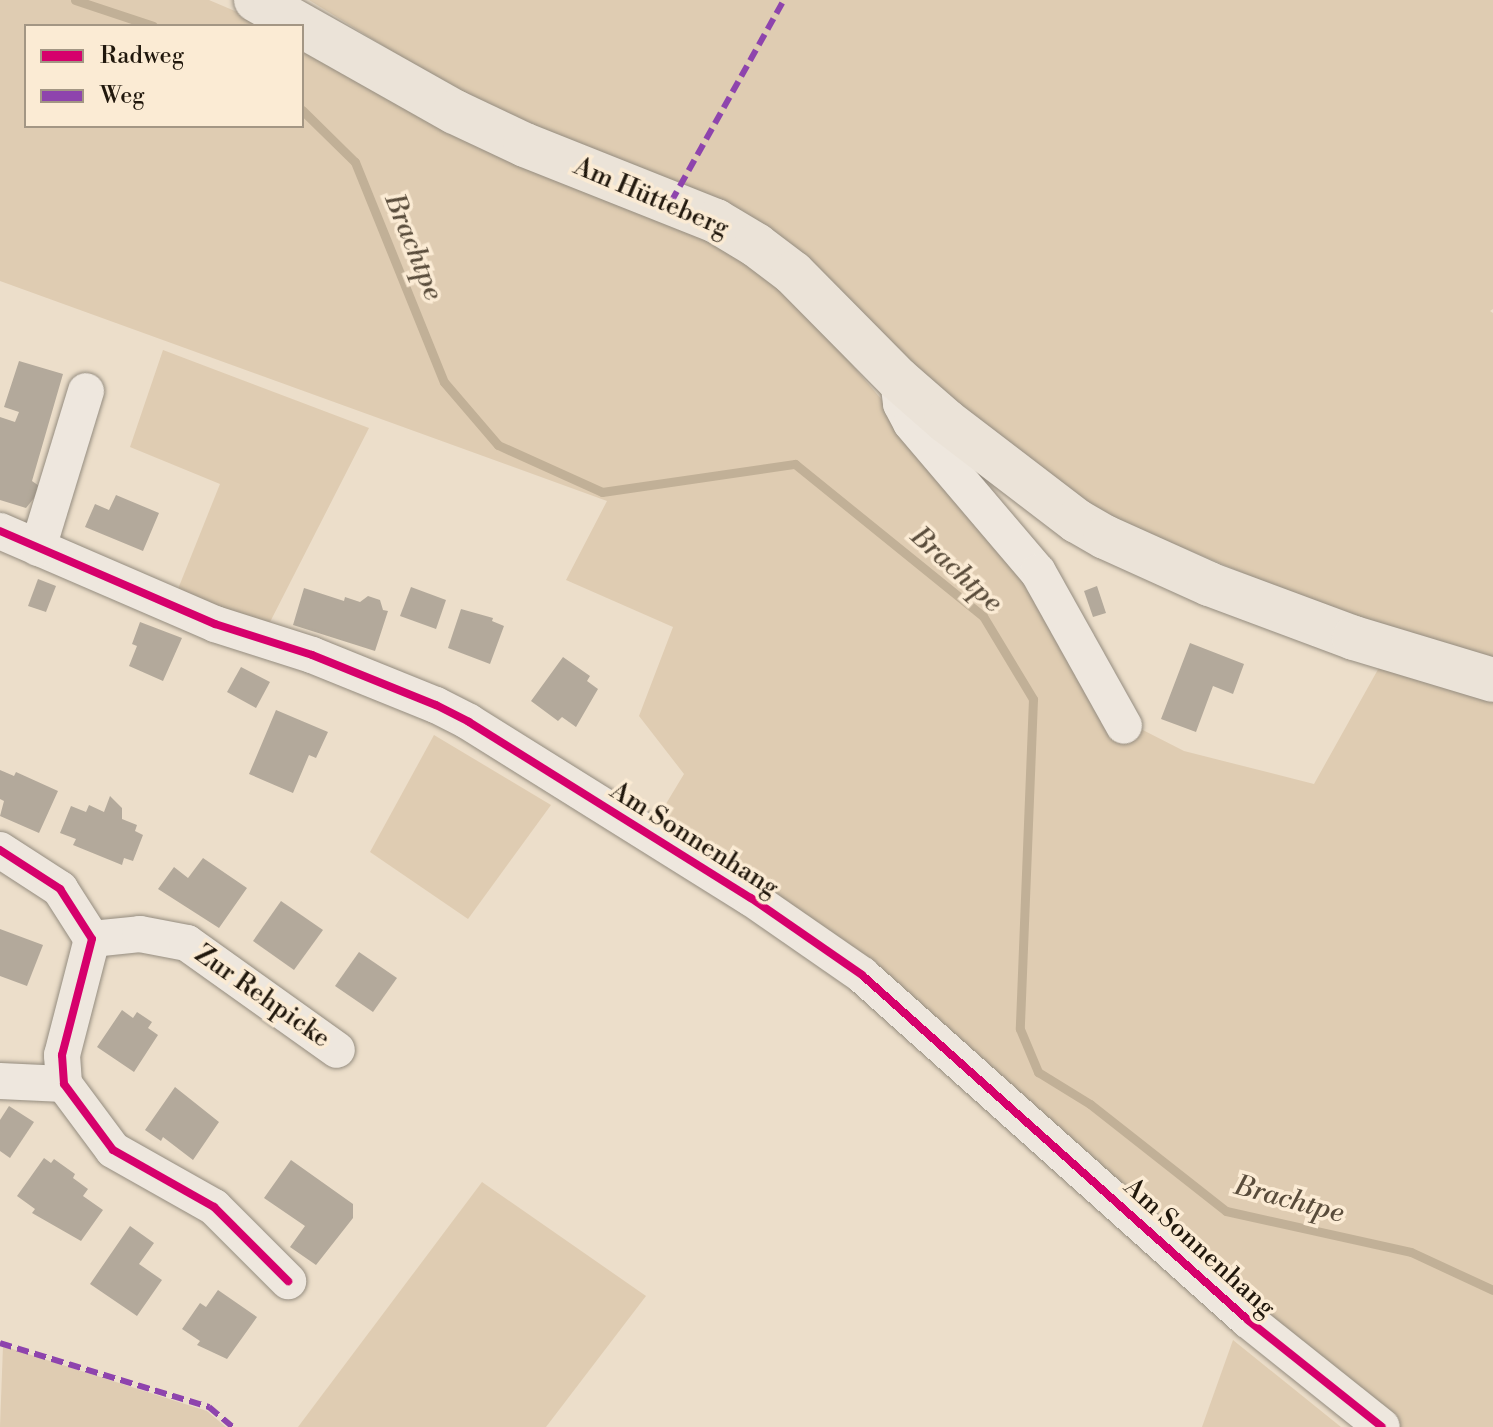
<!DOCTYPE html>
<html>
<head>
<meta charset="utf-8">
<style>
  body { margin:0 }
  #map { position:relative; width:1493px; height:1427px; overflow:hidden; background:#ecdeca; font-family:"Libre Bodoni",serif }
  div>[style] { position:absolute }
  .green>* { inset:0; background:#dfccb2 }
  .stream>* { height:9px; margin:-4.5px; padding:0 4.5px; transform-origin:4.5px; border-radius:4.5px; background:#c1b097 }
  .building>* { inset:0; background:#b3a99b }
  .roads { filter:drop-shadow(0 0 2px #948c7f) drop-shadow(0 0 2px #948c7f) }
  .minor>* { height:36px; margin:-18px; padding:0 18px; transform-origin:18px; border-radius:18px; background:#eee7de }
  .major>* { height:44px; margin:-22px; padding:0 22px; transform-origin:22px; border-radius:22px; background:#ebe3d8 }
  .quiet>* { height:6px; margin-top:-3px; transform-origin:0; background:repeating-linear-gradient(90deg,#8e44ad 0 12px,transparent 0 18px) }
  .cycleway>* { height:8px; margin:-4px; padding:0 4px; transform-origin:4px; border-radius:4px; background:#d6006c }
  span { translate:-50% -50%; white-space:nowrap; text-align:center; line-height:1.15; -webkit-text-stroke:7px #fbebd4; paint-order:stroke }
  .street-label { font-size:26px; color:#20170c }
  .water-label { font-size:28px; color:#594c3b; font-style:italic }
  .legend { position:absolute; left:24px; top:24px; width:280px; height:104px; box-sizing:border-box; background:#fbebd4; border:2px solid #a39684; margin:0; padding:10px 14px; list-style:none; font-size:24px; color:#20170c }
  .legend li { display:flex; align-items:center; gap:16px; height:40px }
  .legend b { width:40px; border:2px solid #a39684 }
</style>
</head>
<body>
<div id="map">
  <div class="green">
    <i style="clip-path:polygon(0 0,209px 0,270px 26px,26px 26px,26px 126px,302px 126px,302px 41px,673px 219px,743px 258px,808px 313px,1029px 573px,1131px 724px,1184px 751px,1314px 784px,1381px 664px,1493px 695px,1493px 1427px,1391px 1427px,658px 817px,684px 774px,639px 716px,673px 627px,566px 580px,607px 501px,0 281px)"></i>
    <i style="clip-path:polygon(309px 0,1493px 0,1493px 309px,1490px 311px,1493px 313px,1493px 662px,1351px 618px,1086px 507px,933px 403px,842px 303px,484px 108px)"></i>
    <i style="clip-path:polygon(163px 350px,369px 428px,268px 626px,176px 594px,220px 484px,130px 447px)"></i>
    <i style="clip-path:polygon(434px 735px,551px 805px,468px 919px,370px 852px)"></i>
    <i style="clip-path:polygon(482px 1182px,646px 1296px,546px 1427px,298px 1427px)"></i>
    <i style="clip-path:polygon(1233px 1340px,1341px 1427px,1202px 1427px)"></i>
    <i style="clip-path:polygon(3px 1346px,207px 1411px,226px 1427px,0 1427px)"></i>
  </div>
  <div class="stream">
    <i style="left:75px;top:0;width:82px;rotate:18.4deg"></i>
    <i style="left:302px;top:110px;width:74px;rotate:44.5deg"></i>
    <i style="left:355px;top:162px;width:237px;rotate:68deg"></i>
    <i style="left:444px;top:382px;width:83px;rotate:49.4deg"></i>
    <i style="left:498px;top:445px;width:114px;rotate:24.3deg"></i>
    <i style="left:602px;top:492px;width:195px;rotate:-8.3deg"></i>
    <i style="left:795px;top:464px;width:242px;rotate:39deg"></i>
    <i style="left:983px;top:616px;width:97px;rotate:58.9deg"></i>
    <i style="left:1033px;top:699px;width:330px;rotate:92.3deg"></i>
    <i style="left:1020px;top:1029px;width:47px;rotate:67.3deg"></i>
    <i style="left:1038px;top:1072px;width:61px;rotate:31.6deg"></i>
    <i style="left:1090px;top:1104px;width:173px;rotate:38.2deg"></i>
    <i style="left:1226px;top:1211px;width:189px;rotate:12.5deg"></i>
    <i style="left:1411px;top:1252px;width:90px;rotate:24.9deg"></i>
  </div>
  <div class="building">
    <i style="clip-path:polygon(19px 361px,63px 374px,32px 481px,42px 488px,26px 508px,0 500px,0 417px,15px 422px,19px 412px,4px 407px)"></i>
    <i style="clip-path:polygon(116px 495px,159px 513px,143px 551px,85px 527px,95px 504px,109px 510px)"></i>
    <i style="clip-path:polygon(38px 579px,56px 586px,46px 612px,28px 606px)"></i>
    <i style="clip-path:polygon(1097px 586px,1106px 613px,1093px 617px,1084px 591px)"></i>
    <i style="clip-path:polygon(411px 587px,446px 600px,436px 629px,400px 616px)"></i>
    <i style="clip-path:polygon(304px 588px,344px 601px,345px 597px,360px 602px,368px 596px,380px 600px,383px 610px,388px 611px,375px 651px,293px 625px)"></i>
    <i style="clip-path:polygon(461px 609px,493px 618px,492px 621px,504px 626px,490px 664px,448px 648px)"></i>
    <i style="clip-path:polygon(140px 622px,182px 638px,163px 681px,129px 666px,137px 646px,132px 644px)"></i>
    <i style="clip-path:polygon(1190px 643px,1244px 664px,1233px 694px,1213px 686px,1196px 732px,1161px 719px)"></i>
    <i style="clip-path:polygon(563px 657px,590px 676px,587px 681px,598px 689px,576px 727px,562px 717px,558px 721px,531px 701px)"></i>
    <i style="clip-path:polygon(241px 667px,270px 682px,256px 708px,227px 692px)"></i>
    <i style="clip-path:polygon(276px 710px,328px 732px,316px 758px,309px 755px,293px 793px,249px 774px)"></i>
    <i style="clip-path:polygon(0 770px,14px 776px,16px 772px,58px 791px,39px 833px,0 816px,4px 801px,0 799px)"></i>
    <i style="clip-path:polygon(110px 796px,122px 808px,122px 819px,137px 825px,135px 831px,143px 835px,133px 861px,124px 858px,122px 865px,73px 845px,76px 839px,60px 833px,71px 806px,86px 812px,89px 805px,104px 812px)"></i>
    <i style="clip-path:polygon(203px 858px,247px 888px,219px 928px,158px 889px,174px 867px,188px 878px)"></i>
    <i style="clip-path:polygon(281px 901px,323px 930px,294px 970px,253px 941px)"></i>
    <i style="clip-path:polygon(0 929px,43px 945px,27px 986px,0 976px)"></i>
    <i style="clip-path:polygon(359px 952px,397px 978px,373px 1012px,335px 986px)"></i>
    <i style="clip-path:polygon(122px 1010px,133px 1018px,137px 1012px,152px 1022px,148px 1028px,158px 1035px,134px 1072px,97px 1047px)"></i>
    <i style="clip-path:polygon(175px 1087px,219px 1122px,193px 1160px,163px 1137px,161px 1141px,145px 1130px)"></i>
    <i style="clip-path:polygon(9px 1106px,34px 1122px,10px 1158px,0 1151px,0 1120px)"></i>
    <i style="clip-path:polygon(44px 1158px,51px 1163px,54px 1159px,75px 1174px,73px 1178px,88px 1189px,83px 1196px,103px 1210px,81px 1241px,32px 1213px,35px 1209px,17px 1196px)"></i>
    <i style="clip-path:polygon(291px 1160px,353px 1204px,353px 1218px,316px 1265px,290px 1247px,305px 1226px,264px 1198px)"></i>
    <i style="clip-path:polygon(130px 1226px,154px 1243px,139px 1264px,162px 1280px,137px 1316px,90px 1284px)"></i>
    <i style="clip-path:polygon(218px 1290px,257px 1317px,227px 1359px,197px 1345px,200px 1341px,182px 1329px,200px 1303px,206px 1307px)"></i>
  </div>
  <div class="roads">
    <div class="minor">
      <i style="left:898px;top:379px;width:25px;rotate:83deg"></i>
      <i style="left:901px;top:404px;width:21px;rotate:62deg"></i>
      <i style="left:911px;top:423px;width:196px;rotate:49.6deg"></i>
      <i style="left:1038px;top:572px;width:176px;rotate:60.8deg"></i>
      <i style="left:0;top:531px;width:234px;rotate:23.4deg"></i>
      <i style="left:215px;top:624px;width:102px;rotate:17.7deg"></i>
      <i style="left:312px;top:655px;width:134px;rotate:22deg"></i>
      <i style="left:436px;top:705px;width:37px;rotate:27deg"></i>
      <i style="left:469px;top:722px;width:332px;rotate:32deg"></i>
      <i style="left:751px;top:898px;width:135px;rotate:34.7deg"></i>
      <i style="left:862px;top:975px;width:518px;rotate:41.79deg"></i>
      <i style="left:1248px;top:1320px;width:171px;rotate:38.6deg"></i>
      <i style="left:38px;top:548px;width:164px;rotate:-73deg"></i>
      <i style="left:0;top:850px;width:72px;rotate:33deg"></i>
      <i style="left:60px;top:889px;width:59px;rotate:57.4deg"></i>
      <i style="left:92px;top:939px;width:120px;rotate:104.5deg"></i>
      <i style="left:62px;top:1055px;width:29px;rotate:86deg"></i>
      <i style="left:64px;top:1084px;width:82px;rotate:53.4deg"></i>
      <i style="left:113px;top:1150px;width:116px;rotate:29.4deg"></i>
      <i style="left:214px;top:1207px;width:105px;rotate:45deg"></i>
      <i style="left:92px;top:939px;width:48px;rotate:-5.9deg"></i>
      <i style="left:140px;top:934px;width:48px;rotate:10.8deg"></i>
      <i style="left:187px;top:943px;width:184px;rotate:35.5deg"></i>
      <i style="left:0;top:1081px;width:64px;rotate:2.7deg"></i>
    </div>
    <div class="major">
      <i style="left:256px;top:0;width:228px;rotate:29.4deg"></i>
      <i style="left:455px;top:112px;width:77px;rotate:25.2deg"></i>
      <i style="left:525px;top:145px;width:206px;rotate:21.7deg"></i>
      <i style="left:716px;top:221px;width:47px;rotate:31deg"></i>
      <i style="left:756px;top:245px;width:46px;rotate:37.1deg"></i>
      <i style="left:793px;top:273px;width:149px;rotate:45.3deg"></i>
      <i style="left:898px;top:379px;width:64px;rotate:41.2deg"></i>
      <i style="left:946px;top:421px;width:165px;rotate:37.4deg"></i>
      <i style="left:1077px;top:521px;width:32px;rotate:30deg"></i>
      <i style="left:1105px;top:537px;width:114px;rotate:24.3deg"></i>
      <i style="left:1209px;top:584px;width:155px;rotate:20.4deg"></i>
      <i style="left:1354px;top:638px;width:145px;rotate:16.8deg"></i>
    </div>
  </div>
  <div class="quiet">
    <i style="left:671px;top:202px;width:231px;rotate:-60.8deg"></i>
    <i style="left:0;top:1343px;width:219px;rotate:17deg"></i>
    <i style="left:209px;top:1407px;width:31px;rotate:40deg"></i>
  </div>
  <div class="cycleway">
    <i style="left:0;top:531px;width:234px;rotate:23.4deg"></i>
    <i style="left:215px;top:624px;width:102px;rotate:17.7deg"></i>
    <i style="left:312px;top:655px;width:134px;rotate:22deg"></i>
    <i style="left:436px;top:705px;width:37px;rotate:27deg"></i>
    <i style="left:469px;top:722px;width:332px;rotate:32deg"></i>
    <i style="left:751px;top:898px;width:135px;rotate:34.7deg"></i>
    <i style="left:862px;top:975px;width:518px;rotate:41.79deg"></i>
    <i style="left:1248px;top:1320px;width:171px;rotate:38.6deg"></i>
    <i style="left:0;top:850px;width:72px;rotate:33deg"></i>
    <i style="left:60px;top:889px;width:59px;rotate:57.4deg"></i>
    <i style="left:92px;top:939px;width:120px;rotate:104.5deg"></i>
    <i style="left:62px;top:1055px;width:29px;rotate:86deg"></i>
    <i style="left:64px;top:1084px;width:82px;rotate:53.4deg"></i>
    <i style="left:113px;top:1150px;width:116px;rotate:29.4deg"></i>
    <i style="left:214px;top:1207px;width:105px;rotate:45deg"></i>
  </div>
  <div class="street-label">
    <span style="left:651px;top:198px;rotate:23deg">Am Hütteberg</span>
    <span style="left:694px;top:840px;rotate:32deg">Am Sonnenhang</span>
    <span style="left:262px;top:997px;rotate:35deg">Zur Rehpicke</span>
    <span style="left:1199px;top:1248px;rotate:42deg">Am Sonnenhang</span>
  </div>
  <div class="water-label">
    <span style="left:413px;top:247px;rotate:68deg">Brachtpe</span>
    <span style="left:956px;top:570px;rotate:42deg">Brachtpe</span>
    <span style="left:1289px;top:1200px;rotate:15deg">Brachtpe</span>
  </div>
  <ul class="legend">
  <li><b style="height:10px;background:#d6006c"></b>Radweg</li>
  <li><b style="height:10px;background:#8e44ad"></b>Weg</li>
  </ul>
</div>
</body>
</html>
